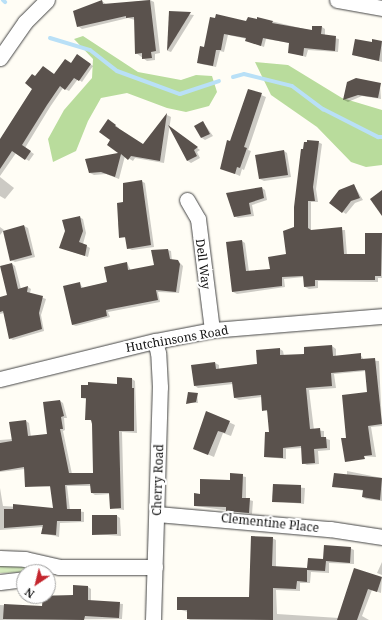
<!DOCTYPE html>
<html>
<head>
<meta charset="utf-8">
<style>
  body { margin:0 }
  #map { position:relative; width:382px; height:620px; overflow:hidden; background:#fffdf5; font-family:"Noto Serif",serif }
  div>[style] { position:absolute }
  .green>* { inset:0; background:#d5ebbd }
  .forest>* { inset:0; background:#b9dc9c }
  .shadow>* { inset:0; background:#0003 }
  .stream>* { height:4px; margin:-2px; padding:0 2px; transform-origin:2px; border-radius:2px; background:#b9e0f7 }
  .building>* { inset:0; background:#5a524d }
  .roads { filter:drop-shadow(0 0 1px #444) drop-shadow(0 0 1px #444) }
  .minor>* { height:15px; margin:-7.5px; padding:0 7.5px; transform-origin:7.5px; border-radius:7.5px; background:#fff }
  span { translate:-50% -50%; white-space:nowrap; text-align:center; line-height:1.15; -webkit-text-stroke:4px #fff; paint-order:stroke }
  .street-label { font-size:12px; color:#111 }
  .north { position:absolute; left:16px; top:564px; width:40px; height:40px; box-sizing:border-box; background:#fff; border:1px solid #a0a0a0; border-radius:50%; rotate:215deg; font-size:11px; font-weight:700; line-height:16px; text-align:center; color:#111 }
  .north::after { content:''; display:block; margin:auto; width:14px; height:18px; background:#c4262e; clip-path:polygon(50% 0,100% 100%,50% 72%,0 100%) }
</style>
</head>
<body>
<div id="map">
  <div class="green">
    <i style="clip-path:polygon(3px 563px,33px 568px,32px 572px,0 573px,0 564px)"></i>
  </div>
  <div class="forest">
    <i style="clip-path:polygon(83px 36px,138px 72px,181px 80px,196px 75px,212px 76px,217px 92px,209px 106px,186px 112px,167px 108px,127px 93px,101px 98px,88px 121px,76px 151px,53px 162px,48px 139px,64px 110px,92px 78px,93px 59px,74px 39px)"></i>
    <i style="clip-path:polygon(255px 62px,288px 65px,342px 98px,382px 110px,382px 165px,366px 167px,351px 162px,317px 127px,271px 95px)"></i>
  </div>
  <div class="shadow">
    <i style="clip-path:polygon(150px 0,154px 2px,160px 53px,155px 54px,155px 60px,147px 61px,136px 53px,135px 20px,128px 18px,82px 29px,78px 26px,102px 1px,107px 5px)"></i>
    <i style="clip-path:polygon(170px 12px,194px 15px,171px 52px,168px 51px)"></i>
    <i style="clip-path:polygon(211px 18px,247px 22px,257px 20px,258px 18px,313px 31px,322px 27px,325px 29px,325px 36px,339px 39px,338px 52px,308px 50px,306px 57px,289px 52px,290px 43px,266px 39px,264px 47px,250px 42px,247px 39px,228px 35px,224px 52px,220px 51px,216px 67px,201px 64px,198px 62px,205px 48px)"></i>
    <i style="clip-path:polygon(373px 40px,382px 42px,382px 62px,353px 55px,372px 44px)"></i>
    <i style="clip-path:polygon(80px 57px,93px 66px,82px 82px,78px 79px,69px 91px,63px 88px,50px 107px,25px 148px,34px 154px,29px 161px,16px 153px,0 176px,0 140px,33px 88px,36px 77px,55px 75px)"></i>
    <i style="clip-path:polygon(348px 83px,380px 84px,381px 99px,362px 96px,348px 102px,344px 100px)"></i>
    <i style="clip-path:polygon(249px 90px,266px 97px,248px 150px,251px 151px,244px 170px,242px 169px,240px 176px,221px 168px)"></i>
    <i style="clip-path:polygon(167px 115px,171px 117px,164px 163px,135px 158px,133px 161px,125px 156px,119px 179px,106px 174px,94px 175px,90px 173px,120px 153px,112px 123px,119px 128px,118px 130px,143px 145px)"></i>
    <i style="clip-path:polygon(203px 122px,213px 136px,205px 140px,202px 138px)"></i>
    <i style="clip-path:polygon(170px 128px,200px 150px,197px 152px,200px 158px,191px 163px,188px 161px)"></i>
    <i style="clip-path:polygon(318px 142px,322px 144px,316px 189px,318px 202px,311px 202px,311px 231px,345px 230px,347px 255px,366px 255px,366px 234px,382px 234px,382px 278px,378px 278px,378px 282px,318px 281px,318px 288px,309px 289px,305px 287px,304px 277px,284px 279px,285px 287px,237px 294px,233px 292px,242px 241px,245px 243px,249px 272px,271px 270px,287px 255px,295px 227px,304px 150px)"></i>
    <i style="clip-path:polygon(284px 151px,287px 153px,291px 177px,264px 181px,260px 179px)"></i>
    <i style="clip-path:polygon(0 177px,14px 188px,5px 199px,0 196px)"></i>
    <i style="clip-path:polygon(141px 181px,145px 183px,154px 247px,132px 250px,128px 248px,127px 238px,120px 237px,118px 223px,121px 223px,124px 203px)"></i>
    <i style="clip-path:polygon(354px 185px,363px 200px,355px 203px,346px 214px,343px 212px)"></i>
    <i style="clip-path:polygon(262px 188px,265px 190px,267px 200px,252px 205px,254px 216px,238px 218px,234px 216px)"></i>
    <i style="clip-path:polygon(79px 217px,83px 219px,86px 233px,83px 244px,90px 248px,88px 257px,64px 249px)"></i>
    <i style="clip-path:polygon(24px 226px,28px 228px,35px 257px,15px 262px,11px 260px)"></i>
    <i style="clip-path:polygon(0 227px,4px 230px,0 235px)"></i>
    <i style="clip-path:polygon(168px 250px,171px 251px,172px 261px,178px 261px,183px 266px,179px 293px,158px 292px,160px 302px,108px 312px,110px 317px,76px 326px,73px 325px,80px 284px,83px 288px,109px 282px,127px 263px,131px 271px,155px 266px)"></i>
    <i style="clip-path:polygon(12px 264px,15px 266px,21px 289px,28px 287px,31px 289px,30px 293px,46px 299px,41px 315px,44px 331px,13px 340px,10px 338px,4px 313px,0 314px,0 299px,9px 296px)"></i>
    <i style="clip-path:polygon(332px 346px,336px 349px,336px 357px,360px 354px,364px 360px,379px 361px,382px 426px,371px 427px,376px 457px,348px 455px,347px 439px,368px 393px,366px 371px,334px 374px,336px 388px,309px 390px,314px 430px,324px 431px,324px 438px,330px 440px,330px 450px,318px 451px,319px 464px,307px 465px,303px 463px,302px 448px,286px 449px,286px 459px,265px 457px,270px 433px,269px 412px,263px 410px,262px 397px,239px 400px,235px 398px,233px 384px,198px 388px,195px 386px,215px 363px,219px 365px,219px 370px,258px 365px,280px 349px,283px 351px,284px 356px,305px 355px,305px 348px)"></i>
    <i style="clip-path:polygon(132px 379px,135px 381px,137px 433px,122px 432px,124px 510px,111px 508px,110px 494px,95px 495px,92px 493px,91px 486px,67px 486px,70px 510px,84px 512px,84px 522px,60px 523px,59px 537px,43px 533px,43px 527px,0 530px,0 488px,3px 506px,54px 509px,52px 487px,26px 486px,25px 469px,0 472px,0 440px,13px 439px,26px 421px,29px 423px,31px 437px,48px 434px,60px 401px,63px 403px,67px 418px,64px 418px,65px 430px,63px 431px,72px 474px,94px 474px,93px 421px,86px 419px,86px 399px,82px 398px)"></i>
    <i style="clip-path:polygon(197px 394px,198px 403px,187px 403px)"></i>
    <i style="clip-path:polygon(207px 412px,235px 425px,231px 436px,223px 433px,214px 457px,200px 451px)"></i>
    <i style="clip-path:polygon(347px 471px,382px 478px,382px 501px,366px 499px,363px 497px,364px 491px,334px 486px,347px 475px)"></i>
    <i style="clip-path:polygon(231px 474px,246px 477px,246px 499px,253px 501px,252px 514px,195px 506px,231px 481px)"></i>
    <i style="clip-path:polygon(274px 485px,305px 488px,304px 504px,273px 501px)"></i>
    <i style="clip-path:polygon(117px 516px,120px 518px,121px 536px,93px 534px)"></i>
    <i style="clip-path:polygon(272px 538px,276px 540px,276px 567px,308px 569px,350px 548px,354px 550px,354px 564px,329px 563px,329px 573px,311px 572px,310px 583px,300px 583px,300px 591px,276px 590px,277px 614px,339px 618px,355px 569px,382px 578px,381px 593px,372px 590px,362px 616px,369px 620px,190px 620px,188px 619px,188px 612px,178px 609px,250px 598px)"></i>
    <i style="clip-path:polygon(382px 562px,382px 575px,377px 573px)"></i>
    <i style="clip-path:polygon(88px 587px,91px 589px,91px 601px,123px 604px,122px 619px,0 620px,0 605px,43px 607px,48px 595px,74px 596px)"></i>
  </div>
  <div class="stream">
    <i style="left:3px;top:0;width:3px;rotate:45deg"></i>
    <i style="left:50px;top:38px;width:42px;rotate:16.7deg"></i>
    <i style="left:90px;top:50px;width:34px;rotate:38deg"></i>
    <i style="left:117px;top:71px;width:67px;rotate:20.1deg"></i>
    <i style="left:180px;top:94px;width:41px;rotate:-18.4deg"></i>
    <i style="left:233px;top:77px;width:11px;rotate:-15deg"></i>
    <i style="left:244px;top:74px;width:49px;rotate:14deg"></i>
    <i style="left:292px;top:86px;width:39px;rotate:37deg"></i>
    <i style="left:323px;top:109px;width:62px;rotate:27deg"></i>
    <i style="left:378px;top:137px;width:4px"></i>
  </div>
  <div class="building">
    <i style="clip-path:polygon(102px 0,103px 4px,150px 0,156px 51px,151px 52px,152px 58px,142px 59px,142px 53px,135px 54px,134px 17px,126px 18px,126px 16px,77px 27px,73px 11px)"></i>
    <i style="clip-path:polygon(169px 11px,191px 12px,167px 51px)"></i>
    <i style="clip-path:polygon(216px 14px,246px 21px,248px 17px,257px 19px,257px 17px,273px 21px,272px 23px,312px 30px,312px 26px,322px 26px,321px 34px,336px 36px,335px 51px,304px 48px,303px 56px,288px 53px,289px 43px,263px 38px,261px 46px,245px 41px,246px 38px,224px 34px,221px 50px,216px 50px,213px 66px,197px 63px,200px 46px,204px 47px,210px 17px,215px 18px)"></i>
    <i style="clip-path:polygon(355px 39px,372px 42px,372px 39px,382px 41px,379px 61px,352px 55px)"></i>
    <i style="clip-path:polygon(77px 54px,91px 64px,79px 81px,74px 78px,65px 90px,60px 86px,47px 105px,22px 145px,31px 151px,25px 160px,12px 151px,0 169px,0 139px,32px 89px,25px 83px,32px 74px,35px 76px,43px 66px,54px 74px,65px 59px,71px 63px)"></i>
    <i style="clip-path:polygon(356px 78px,381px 83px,378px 98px,358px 95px,343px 100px,347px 82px)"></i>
    <i style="clip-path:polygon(248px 89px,262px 93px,244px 147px,247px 148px,240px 168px,237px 167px,235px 174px,220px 169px,227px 140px,230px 141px)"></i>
    <i style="clip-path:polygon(167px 113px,160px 161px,131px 156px,128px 160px,121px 154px,115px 177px,101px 172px,89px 173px,85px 159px,118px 153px,107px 145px,110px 140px,99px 132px,108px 119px,116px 125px,115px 126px,143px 144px)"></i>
    <i style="clip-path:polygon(203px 121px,210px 134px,201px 138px,194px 126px)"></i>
    <i style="clip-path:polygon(168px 125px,198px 147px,194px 150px,197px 156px,187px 161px)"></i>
    <i style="clip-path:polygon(307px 140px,319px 141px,313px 187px,315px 201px,308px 201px,308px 228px,311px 230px,342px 227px,344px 254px,365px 254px,365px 233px,382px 233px,381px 276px,375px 276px,375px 280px,315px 280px,315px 286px,304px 287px,303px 276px,282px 277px,282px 286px,232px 292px,226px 242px,242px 240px,246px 271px,270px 269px,268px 257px,286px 254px,283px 231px,294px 227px,294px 207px,301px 149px,303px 149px,304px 142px,307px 142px)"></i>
    <i style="clip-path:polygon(284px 150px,288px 175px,259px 179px,255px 155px)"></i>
    <i style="clip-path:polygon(142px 180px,151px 245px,127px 249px,125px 237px,119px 238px,117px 203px,123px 202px,123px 183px)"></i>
    <i style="clip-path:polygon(354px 184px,360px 198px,351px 201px,342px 213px,329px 203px,339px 190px)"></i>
    <i style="clip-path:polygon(262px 187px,264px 198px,249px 203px,251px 214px,234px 217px,226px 193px)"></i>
    <i style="clip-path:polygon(382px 190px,382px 216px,370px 199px)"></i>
    <i style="clip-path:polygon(80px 216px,83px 231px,79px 242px,87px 245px,85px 256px,59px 248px,65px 231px,62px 220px)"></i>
    <i style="clip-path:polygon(24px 225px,32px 255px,10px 261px,3px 231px)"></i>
    <i style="clip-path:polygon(168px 249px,170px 259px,178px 260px,180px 264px,176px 292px,156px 290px,158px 300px,106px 310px,107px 316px,72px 325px,63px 286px,80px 282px,81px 288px,107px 282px,104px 267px,127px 262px,128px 270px,154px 265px,151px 250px)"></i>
    <i style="clip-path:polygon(12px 263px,18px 289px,28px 286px,27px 292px,43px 296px,39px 313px,42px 329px,9px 339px,3px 311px,0 312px,0 297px,7px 295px,0 266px)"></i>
    <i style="clip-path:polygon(332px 345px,333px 356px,361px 353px,361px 359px,375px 358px,382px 424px,368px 426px,372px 455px,364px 456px,365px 459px,345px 462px,341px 438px,346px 438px,342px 395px,367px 392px,365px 370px,331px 373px,332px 386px,306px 388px,310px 429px,320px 428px,321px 437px,326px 437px,327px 448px,314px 449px,315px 463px,302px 464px,301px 446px,283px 448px,283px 458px,264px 457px,265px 432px,269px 432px,267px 410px,262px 411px,261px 395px,234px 398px,232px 382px,194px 386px,191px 365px,215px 362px,216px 369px,257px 364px,256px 350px,280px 348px,280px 355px,304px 354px,304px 347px)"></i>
    <i style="clip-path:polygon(117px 377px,132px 378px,132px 388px,134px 388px,134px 431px,119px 431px,121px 508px,110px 509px,109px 493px,91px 493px,90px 484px,65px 485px,67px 509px,81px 509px,81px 521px,57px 521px,56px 535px,41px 534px,43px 525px,4px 528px,4px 509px,13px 509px,13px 504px,53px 508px,50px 486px,25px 487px,24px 467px,0 471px,0 443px,12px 441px,9px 422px,26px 420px,28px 436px,47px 434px,43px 402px,60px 400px,64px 416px,61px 417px,63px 429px,60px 429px,69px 473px,93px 473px,92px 424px,91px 420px,85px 420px,86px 398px,81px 398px,81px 385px,88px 385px,88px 382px,117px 384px)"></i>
    <i style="clip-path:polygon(188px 392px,198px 393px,196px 402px,186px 404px)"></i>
    <i style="clip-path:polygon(206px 411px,230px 421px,225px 433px,218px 431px,208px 455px,193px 449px)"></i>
    <i style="clip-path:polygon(230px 473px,243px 474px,242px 498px,250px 498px,249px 513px,226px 511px,226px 507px,194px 506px,194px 493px,200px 494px,200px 479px,230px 480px)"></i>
    <i style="clip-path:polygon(334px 473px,382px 478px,380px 500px,362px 497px,363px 490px,332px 487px)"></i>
    <i style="clip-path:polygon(273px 484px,301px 485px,301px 503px,272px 502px)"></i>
    <i style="clip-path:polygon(92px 515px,117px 515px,117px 534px,92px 535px)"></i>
    <i style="clip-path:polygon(251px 536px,273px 537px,272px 566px,307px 568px,308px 558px,323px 559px,324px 545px,351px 547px,350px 563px,326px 561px,325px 571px,307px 570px,307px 582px,297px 581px,296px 589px,273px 588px,273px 620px,187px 619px,187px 610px,177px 610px,177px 597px,249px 597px)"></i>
    <i style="clip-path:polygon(354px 568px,382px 577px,377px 592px,368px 589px,357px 620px,337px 620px)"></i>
    <i style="clip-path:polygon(73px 585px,88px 586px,88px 600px,120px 602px,119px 618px,85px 616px,84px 620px,3px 619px,4px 604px,42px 606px,43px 596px,73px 595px)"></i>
  </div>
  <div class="roads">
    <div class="minor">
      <i style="left:337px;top:0;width:46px;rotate:10.1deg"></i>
      <i style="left:0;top:58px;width:44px;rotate:-55.2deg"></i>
      <i style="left:25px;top:22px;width:31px;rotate:-45deg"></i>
      <i style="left:187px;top:200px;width:22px;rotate:60deg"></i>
      <i style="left:198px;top:219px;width:112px;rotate:82.8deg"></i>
      <i style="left:0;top:379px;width:160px;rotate:-13.8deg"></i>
      <i style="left:155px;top:341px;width:58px;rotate:-10.9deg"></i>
      <i style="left:212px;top:330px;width:171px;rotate:-4.7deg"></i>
      <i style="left:157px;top:514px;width:174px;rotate:5deg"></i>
      <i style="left:330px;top:529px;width:53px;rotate:8.7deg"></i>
      <i style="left:0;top:558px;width:25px;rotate:2deg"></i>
      <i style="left:25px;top:559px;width:35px;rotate:13deg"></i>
      <i style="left:59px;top:567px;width:96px"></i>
      <i style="left:0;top:582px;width:24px;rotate:-7deg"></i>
      <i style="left:153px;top:620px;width:233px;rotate:-88.3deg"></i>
      <i style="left:160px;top:387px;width:34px;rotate:-93deg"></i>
      <i style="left:158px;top:353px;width:12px;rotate:-104deg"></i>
    </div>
  </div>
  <div class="street-label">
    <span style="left:203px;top:264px;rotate:83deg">Dell Way</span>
    <span style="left:177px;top:339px;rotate:-10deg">Hutchinsons Road</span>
    <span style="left:158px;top:480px;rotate:-88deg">Cherry Road</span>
    <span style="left:270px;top:523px;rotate:6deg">Clementine Place</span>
  </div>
  <div class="north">N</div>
</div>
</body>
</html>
